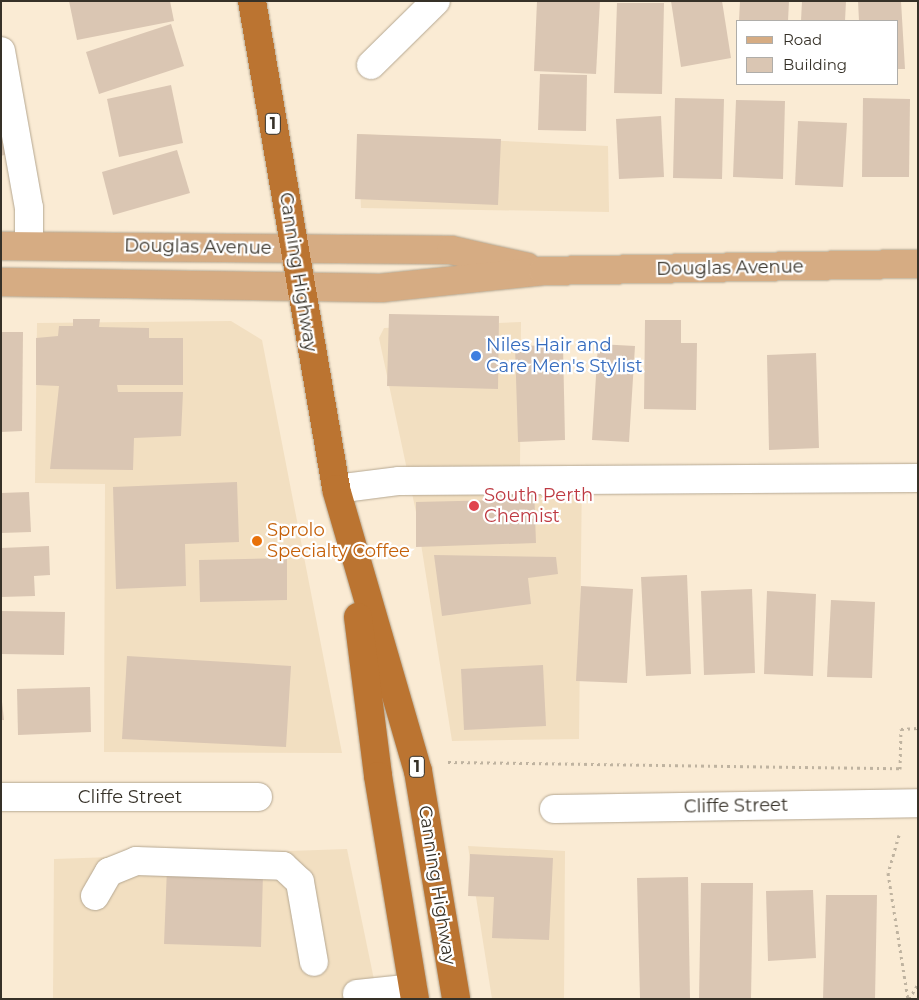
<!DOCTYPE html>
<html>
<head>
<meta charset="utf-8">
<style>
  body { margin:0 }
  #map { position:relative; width:919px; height:1000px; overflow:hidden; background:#faebd4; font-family:Montserrat,sans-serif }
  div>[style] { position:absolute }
  .built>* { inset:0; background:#f2dfc1 }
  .building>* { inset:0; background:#dac6b3 }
  .path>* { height:3px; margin-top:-1.5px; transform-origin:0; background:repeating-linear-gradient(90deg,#bfb3a0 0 2.5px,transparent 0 6.5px) }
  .roads { filter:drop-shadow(0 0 1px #b5a791) drop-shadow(0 0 1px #b5a791) }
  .minor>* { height:28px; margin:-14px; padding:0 14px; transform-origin:14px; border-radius:14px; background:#fff }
  .major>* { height:28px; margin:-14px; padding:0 14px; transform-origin:14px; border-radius:14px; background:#d6ac83 }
  .highway>* { height:28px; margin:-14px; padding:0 14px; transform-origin:14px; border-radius:14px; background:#bb7431 }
  .dots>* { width:14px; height:14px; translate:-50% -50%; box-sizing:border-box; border:2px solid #fff; border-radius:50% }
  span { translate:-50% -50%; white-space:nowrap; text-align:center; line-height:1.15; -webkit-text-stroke:4.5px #fff; paint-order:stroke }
  .shield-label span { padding:1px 4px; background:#fff; border:1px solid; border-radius:4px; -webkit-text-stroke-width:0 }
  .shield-label { font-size:16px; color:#363128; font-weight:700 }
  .street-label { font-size:18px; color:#363128 }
  .shop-label { font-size:18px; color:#366cbe }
  .left { translate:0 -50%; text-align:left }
  .health-label { font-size:18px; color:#be3a42 }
  .food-label { font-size:18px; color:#c56008 }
  .frame { position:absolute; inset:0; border:2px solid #363128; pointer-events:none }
  .legend { position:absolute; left:736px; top:20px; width:162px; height:65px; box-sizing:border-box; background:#fff; border:1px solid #afada9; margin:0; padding:6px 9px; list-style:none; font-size:15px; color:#363128 }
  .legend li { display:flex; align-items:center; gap:10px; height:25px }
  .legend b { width:25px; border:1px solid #afada9 }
</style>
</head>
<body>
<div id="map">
  <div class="built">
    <i style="clip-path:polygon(358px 134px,608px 146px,609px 212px,361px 208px)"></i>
    <i style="clip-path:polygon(231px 321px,262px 340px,342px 753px,104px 752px,105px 484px,35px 483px,37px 323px)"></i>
    <i style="clip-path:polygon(521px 322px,520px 469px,582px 471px,579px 739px,452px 741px,416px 512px,379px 338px,384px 328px)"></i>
    <i style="clip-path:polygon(468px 846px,565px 851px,564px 999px,492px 999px)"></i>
    <i style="clip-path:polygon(347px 849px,378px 999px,53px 999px,54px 859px)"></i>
  </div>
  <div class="building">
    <i style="clip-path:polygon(69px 1px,170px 1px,174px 21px,77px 40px)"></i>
    <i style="clip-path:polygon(537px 1px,600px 1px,596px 74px,534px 71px)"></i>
    <i style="clip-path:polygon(671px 1px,722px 1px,731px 58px,681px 67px)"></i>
    <i style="clip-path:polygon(740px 1px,789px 1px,788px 21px,739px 21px)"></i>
    <i style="clip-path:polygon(802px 1px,846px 1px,845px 21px,801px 21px)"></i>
    <i style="clip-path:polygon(858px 1px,901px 1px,905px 69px,898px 69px,898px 21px,859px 21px)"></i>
    <i style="clip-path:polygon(617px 3px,664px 3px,662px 94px,614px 93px)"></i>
    <i style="clip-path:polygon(171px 24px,184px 66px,99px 94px,86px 52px)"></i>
    <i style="clip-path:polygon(540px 74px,587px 75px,586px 131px,538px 130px)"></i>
    <i style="clip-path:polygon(171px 85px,183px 143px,119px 157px,107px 99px)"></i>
    <i style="clip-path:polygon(675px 98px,724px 99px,722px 179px,673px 178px)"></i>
    <i style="clip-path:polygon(863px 98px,910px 99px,909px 177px,862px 177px)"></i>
    <i style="clip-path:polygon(736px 100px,785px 101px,783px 179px,733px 177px)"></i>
    <i style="clip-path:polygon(661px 116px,664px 177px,619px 179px,616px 119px)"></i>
    <i style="clip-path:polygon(798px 121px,847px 123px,843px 187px,795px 185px)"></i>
    <i style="clip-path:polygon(1px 134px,7px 154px,1px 156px)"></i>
    <i style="clip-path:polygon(357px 134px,501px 139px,498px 205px,355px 199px)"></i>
    <i style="clip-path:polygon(177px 150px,190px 193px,113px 215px,102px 172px)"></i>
    <i style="clip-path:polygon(389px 314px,499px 316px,498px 389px,387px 386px)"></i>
    <i style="clip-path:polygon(73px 319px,100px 319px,99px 327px,149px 328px,149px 338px,183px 338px,183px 385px,117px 385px,118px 392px,183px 392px,181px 436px,134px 438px,133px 470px,50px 469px,59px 386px,36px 385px,36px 338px,58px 336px,59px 326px,73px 326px)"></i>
    <i style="clip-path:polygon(645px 320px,681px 320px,681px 343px,697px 343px,696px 410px,644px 409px)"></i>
    <i style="clip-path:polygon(1px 332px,23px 332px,22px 431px,1px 432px)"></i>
    <i style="clip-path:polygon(598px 344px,635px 346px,629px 442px,592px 440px)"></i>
    <i style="clip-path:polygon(563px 345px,565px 440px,518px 442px,515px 346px)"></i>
    <i style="clip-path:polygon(816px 353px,819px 448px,769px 450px,767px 355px)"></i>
    <i style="clip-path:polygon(237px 482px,239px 542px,185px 544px,186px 586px,116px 589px,113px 487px)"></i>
    <i style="clip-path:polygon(534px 486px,536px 543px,416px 547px,416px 502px,501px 500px,500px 487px)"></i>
    <i style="clip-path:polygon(29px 492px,31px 532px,1px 533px,1px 493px)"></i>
    <i style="clip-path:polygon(49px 546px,50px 575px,34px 576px,35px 596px,1px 597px,1px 548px)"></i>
    <i style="clip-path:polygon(434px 555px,556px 557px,558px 574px,528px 578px,531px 604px,442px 616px)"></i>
    <i style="clip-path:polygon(287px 558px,287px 600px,200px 602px,199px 560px)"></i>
    <i style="clip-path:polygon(687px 575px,691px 674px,646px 676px,641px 577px)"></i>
    <i style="clip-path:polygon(581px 586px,633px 589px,627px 683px,576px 681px)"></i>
    <i style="clip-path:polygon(752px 589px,755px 673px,704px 675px,701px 591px)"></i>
    <i style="clip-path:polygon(767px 591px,816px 594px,813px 676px,764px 674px)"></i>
    <i style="clip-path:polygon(831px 600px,875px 602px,872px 678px,827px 677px)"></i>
    <i style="clip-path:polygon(1px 611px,65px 612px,64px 655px,1px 654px)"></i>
    <i style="clip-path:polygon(127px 656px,291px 666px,286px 747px,122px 739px)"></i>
    <i style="clip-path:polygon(543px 665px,546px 726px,464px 730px,461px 669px)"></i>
    <i style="clip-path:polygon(90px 687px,91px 732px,18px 735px,17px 689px)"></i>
    <i style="clip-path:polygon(1px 693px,4px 720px,1px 720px)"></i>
    <i style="clip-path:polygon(470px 854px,553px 858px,549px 940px,492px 938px,494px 897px,468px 896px)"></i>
    <i style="clip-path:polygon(167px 868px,263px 873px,261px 947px,164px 944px)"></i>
    <i style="clip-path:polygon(688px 877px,690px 999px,640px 999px,637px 878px)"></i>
    <i style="clip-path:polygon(701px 883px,753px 883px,751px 999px,699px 999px)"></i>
    <i style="clip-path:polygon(813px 890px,816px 958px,768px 961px,766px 891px)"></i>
    <i style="clip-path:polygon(826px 895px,877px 895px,875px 999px,823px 999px)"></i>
  </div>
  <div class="path">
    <i style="left:448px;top:762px;width:452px;rotate:0.8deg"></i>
    <i style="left:900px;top:769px;width:40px;rotate:-88.6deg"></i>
    <i style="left:901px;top:729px;width:17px;rotate:-3deg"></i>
    <i style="left:899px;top:835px;width:40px;rotate:106deg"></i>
    <i style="left:888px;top:873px;width:128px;rotate:81deg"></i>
    <i style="left:909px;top:999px;width:17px;rotate:-59deg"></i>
  </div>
  <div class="roads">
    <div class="minor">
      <i style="left:1px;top:51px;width:159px;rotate:79.9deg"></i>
      <i style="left:29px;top:208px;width:36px;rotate:90deg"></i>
      <i style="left:371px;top:65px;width:91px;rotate:-44.6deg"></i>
      <i style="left:336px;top:489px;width:64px;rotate:-7.2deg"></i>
      <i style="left:399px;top:481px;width:519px;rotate:-0.33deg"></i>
      <i style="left:1px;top:797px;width:257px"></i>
      <i style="left:554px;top:809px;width:364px;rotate:-0.9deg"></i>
      <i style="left:95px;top:896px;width:28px;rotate:-60deg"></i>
      <i style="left:109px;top:872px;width:29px;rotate:-22deg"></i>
      <i style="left:136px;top:861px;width:147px;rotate:1.9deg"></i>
      <i style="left:283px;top:866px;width:23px;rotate:43deg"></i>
      <i style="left:300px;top:882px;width:81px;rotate:80.1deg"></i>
      <i style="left:357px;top:994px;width:56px;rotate:-6.1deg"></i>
    </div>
    <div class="major">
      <i style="left:1px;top:246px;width:450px;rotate:0.5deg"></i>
      <i style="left:451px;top:250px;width:78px;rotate:12.6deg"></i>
      <i style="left:1px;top:282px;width:380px;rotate:0.9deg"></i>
      <i style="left:381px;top:288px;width:163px;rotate:-6deg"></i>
      <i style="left:543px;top:271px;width:375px;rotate:-1.1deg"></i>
    </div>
    <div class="highway">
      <i style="left:252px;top:1px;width:495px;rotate:80.2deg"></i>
      <i style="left:336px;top:489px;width:294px;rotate:73.8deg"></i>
      <i style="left:418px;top:771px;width:231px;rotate:80.5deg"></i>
      <i style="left:358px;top:617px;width:160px;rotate:82.8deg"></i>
      <i style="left:378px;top:776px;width:226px;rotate:80.6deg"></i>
    </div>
  </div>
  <div class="dots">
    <i style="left:476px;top:356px;background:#3f7fe0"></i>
    <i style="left:474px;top:506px;background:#e0444e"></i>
    <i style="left:257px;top:541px;background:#e8710a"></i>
  </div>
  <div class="shield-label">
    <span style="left:273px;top:124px">1</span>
    <span style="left:417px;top:767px">1</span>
  </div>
  <div class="street-label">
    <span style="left:198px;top:247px;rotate:1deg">Douglas Avenue</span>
    <span style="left:730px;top:268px;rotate:-1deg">Douglas Avenue</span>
    <span style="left:298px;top:272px;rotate:81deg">Canning Highway</span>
    <span style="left:130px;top:797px">Cliffe Street</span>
    <span style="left:736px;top:806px;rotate:-1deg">Cliffe Street</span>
    <span style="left:437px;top:885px;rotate:81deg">Canning Highway</span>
  </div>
  <div class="shop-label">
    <span class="left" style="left:486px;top:356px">Niles Hair and<br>Care Men's Stylist</span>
  </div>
  <div class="health-label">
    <span class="left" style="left:484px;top:506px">South Perth<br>Chemist</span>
  </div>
  <div class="food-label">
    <span class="left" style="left:267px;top:541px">Sprolo<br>Specialty Coffee</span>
  </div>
  <div class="frame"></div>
  <ul class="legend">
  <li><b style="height:6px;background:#d6ac83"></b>Road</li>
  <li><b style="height:14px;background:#dac6b3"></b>Building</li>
  </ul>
</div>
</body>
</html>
